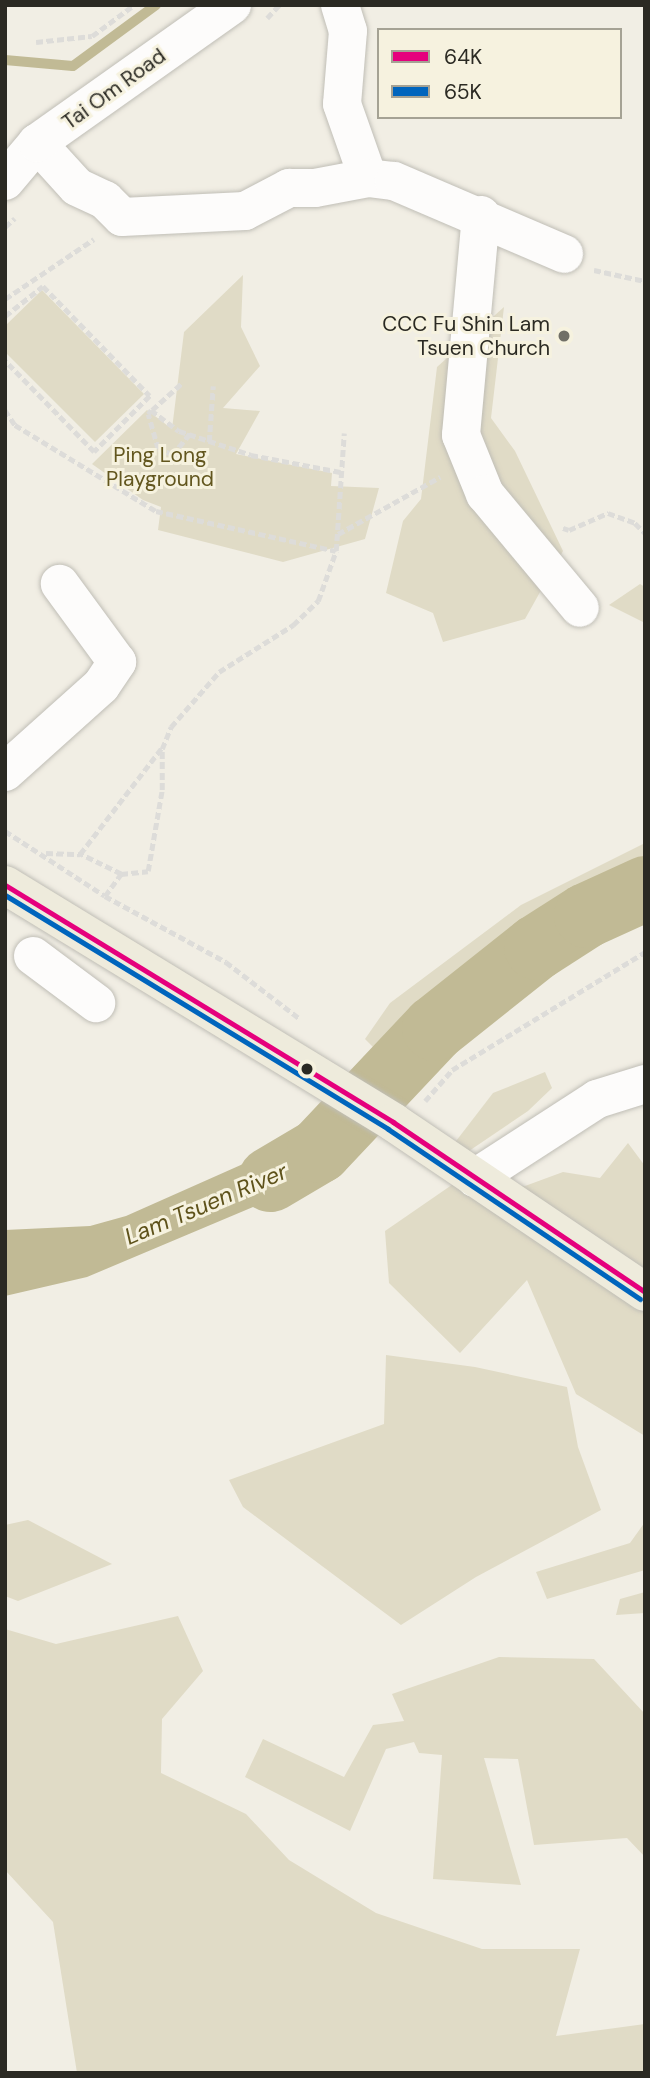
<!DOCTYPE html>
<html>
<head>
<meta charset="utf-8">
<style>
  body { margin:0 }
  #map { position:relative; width:650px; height:2078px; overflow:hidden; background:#f1eee4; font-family:"DM Sans",sans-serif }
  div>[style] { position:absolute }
  .green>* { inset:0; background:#e0dbc6 }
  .water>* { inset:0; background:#c1ba95 }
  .stream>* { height:10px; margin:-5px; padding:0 5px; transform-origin:5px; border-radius:5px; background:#c1ba95 }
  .river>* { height:65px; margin:-32.5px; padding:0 32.5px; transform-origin:32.5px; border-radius:32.5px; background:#c1ba95 }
  .path>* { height:4.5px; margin-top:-2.25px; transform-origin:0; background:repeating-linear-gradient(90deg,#dddcd9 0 7px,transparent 0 10.5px) }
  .roads { filter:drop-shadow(0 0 2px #c0beb6) drop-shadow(0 0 2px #c0beb6) }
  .minor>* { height:38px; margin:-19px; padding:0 19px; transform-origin:19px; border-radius:19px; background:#fdfcfb }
  .major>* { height:38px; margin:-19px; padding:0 19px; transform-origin:19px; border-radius:19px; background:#eeebdc }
  .bus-1>* { height:5px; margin:-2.5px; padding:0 2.5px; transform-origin:2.5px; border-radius:2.5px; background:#e5007d }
  .bus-2>* { height:5px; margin:-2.5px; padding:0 2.5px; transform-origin:2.5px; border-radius:2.5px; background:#0065bd }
  .dots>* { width:19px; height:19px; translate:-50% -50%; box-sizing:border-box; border:4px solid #f6f2df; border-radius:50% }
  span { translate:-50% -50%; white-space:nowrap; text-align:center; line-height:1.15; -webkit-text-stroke:6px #f6f2df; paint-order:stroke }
  .street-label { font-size:21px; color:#2b2a23 }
  .poi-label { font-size:21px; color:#2b2a23 }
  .right { translate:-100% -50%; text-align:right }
  .park-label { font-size:21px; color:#62561e }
  .water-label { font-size:23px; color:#5e521a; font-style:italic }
  .frame { position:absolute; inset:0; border:7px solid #2b2a23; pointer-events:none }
  .legend { position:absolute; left:377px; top:28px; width:245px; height:91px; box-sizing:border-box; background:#f6f2df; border:2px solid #a5a294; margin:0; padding:9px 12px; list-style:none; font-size:21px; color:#2b2a23 }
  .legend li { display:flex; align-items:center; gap:14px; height:35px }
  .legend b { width:35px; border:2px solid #a5a294 }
</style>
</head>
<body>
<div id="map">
  <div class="green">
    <i style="clip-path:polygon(243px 275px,241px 327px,260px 366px,223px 408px,260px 411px,236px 454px,332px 473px,331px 486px,379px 488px,365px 539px,283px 562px,158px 530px,161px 507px,143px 500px,92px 464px,147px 410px,172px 429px,184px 332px)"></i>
    <i style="clip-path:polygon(42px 290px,144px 394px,95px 442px,5px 352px,5px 326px)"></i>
    <i style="clip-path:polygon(504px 307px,491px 418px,515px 451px,563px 551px,525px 619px,443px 642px,433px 613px,386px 593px,403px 521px,421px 499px,437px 367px)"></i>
    <i style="clip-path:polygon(640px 584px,645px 587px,645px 623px,609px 605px)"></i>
    <i style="clip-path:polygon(645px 843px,645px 864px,612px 874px,380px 1054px,365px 1039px,390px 1003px,521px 905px)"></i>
    <i style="clip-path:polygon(545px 1072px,552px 1088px,528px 1111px,466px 1153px,453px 1145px,493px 1093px)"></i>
    <i style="clip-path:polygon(628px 1143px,645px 1166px,645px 1436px,576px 1394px,527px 1280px,460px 1353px,389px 1283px,385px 1231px,459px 1180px,525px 1186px,563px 1172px,600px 1178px)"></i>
    <i style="clip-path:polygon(386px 1355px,475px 1367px,567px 1387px,578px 1447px,601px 1510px,476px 1577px,401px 1625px,243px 1507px,229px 1480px,384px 1424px)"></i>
    <i style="clip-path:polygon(28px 1520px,112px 1564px,18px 1601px,5px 1596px,5px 1525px)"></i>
    <i style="clip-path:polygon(645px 1522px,645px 1570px,547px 1599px,536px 1572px,630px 1543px)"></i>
    <i style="clip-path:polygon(645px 1592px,645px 1613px,616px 1615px,620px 1599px)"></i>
    <i style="clip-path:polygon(178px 1616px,203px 1671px,162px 1719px,161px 1773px,246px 1814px,289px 1860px,376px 1913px,482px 1949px,580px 1949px,556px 2036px,645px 2024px,645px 2073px,77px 2073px,53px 1922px,5px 1870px,5px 1629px,56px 1644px)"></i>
    <i style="clip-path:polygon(499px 1657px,594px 1659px,645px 1714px,645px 1857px,627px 1838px,534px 1845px,518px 1759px,484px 1758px,521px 1885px,433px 1879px,442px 1755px,419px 1753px,414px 1742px,386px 1749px,350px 1831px,245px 1777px,263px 1739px,344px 1777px,373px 1725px,404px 1721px,392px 1694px)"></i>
  </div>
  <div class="water">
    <i style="clip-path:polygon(341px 1127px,353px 1144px,347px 1154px,337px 1166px,284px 1194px,87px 1277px,5px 1296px,5px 1230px,90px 1226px,126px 1216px,317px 1131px)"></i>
  </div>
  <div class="stream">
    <i style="left:5px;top:60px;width:68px;rotate:5deg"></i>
    <i style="left:73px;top:66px;width:103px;rotate:-36.3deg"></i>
  </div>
  <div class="river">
    <i style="left:270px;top:1179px;width:57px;rotate:-30.6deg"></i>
    <i style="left:319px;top:1150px;width:168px;rotate:-46.7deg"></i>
    <i style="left:434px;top:1028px;width:130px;rotate:-38.5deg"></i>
    <i style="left:536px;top:947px;width:59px;rotate:-32.6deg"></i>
    <i style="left:586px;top:915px;width:65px;rotate:-24.6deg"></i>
  </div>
  <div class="path">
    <i style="left:267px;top:18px;width:18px;rotate:-47deg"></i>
    <i style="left:36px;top:42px;width:56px;rotate:-6.1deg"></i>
    <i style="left:92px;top:36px;width:52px;rotate:-36.4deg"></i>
    <i style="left:5px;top:227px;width:13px;rotate:-42deg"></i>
    <i style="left:594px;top:270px;width:52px;rotate:12.2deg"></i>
    <i style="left:5px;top:299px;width:107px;rotate:-34deg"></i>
    <i style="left:5px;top:316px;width:48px;rotate:-38.3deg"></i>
    <i style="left:43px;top:286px;width:153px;rotate:45.8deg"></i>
    <i style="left:150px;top:396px;width:79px;rotate:135deg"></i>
    <i style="left:94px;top:452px;width:127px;rotate:-134.4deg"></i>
    <i style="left:5px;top:410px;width:18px;rotate:56deg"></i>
    <i style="left:15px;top:425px;width:165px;rotate:31.4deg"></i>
    <i style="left:156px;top:511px;width:184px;rotate:12.5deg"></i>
    <i style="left:336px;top:551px;width:118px;rotate:-86.1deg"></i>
    <i style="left:152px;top:410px;width:40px;rotate:-42deg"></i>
    <i style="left:190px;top:434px;width:27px;rotate:129deg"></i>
    <i style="left:173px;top:455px;width:16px;rotate:-158deg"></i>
    <i style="left:158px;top:449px;width:36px;rotate:-106deg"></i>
    <i style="left:148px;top:414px;width:5px;rotate:-53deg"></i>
    <i style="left:151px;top:410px;width:35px;rotate:37deg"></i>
    <i style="left:179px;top:431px;width:76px;rotate:18.4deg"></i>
    <i style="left:251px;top:455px;width:91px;rotate:10.8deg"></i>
    <i style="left:209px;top:442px;width:56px;rotate:-85.9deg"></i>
    <i style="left:563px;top:528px;width:6px;rotate:18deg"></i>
    <i style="left:569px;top:530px;width:43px;rotate:-23.6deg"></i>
    <i style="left:608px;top:513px;width:29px;rotate:20deg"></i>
    <i style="left:635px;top:523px;width:14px;rotate:45deg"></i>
    <i style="left:338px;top:534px;width:117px;rotate:-29.2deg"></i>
    <i style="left:5px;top:831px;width:119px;rotate:33deg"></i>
    <i style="left:105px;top:896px;width:138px;rotate:28.6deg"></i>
    <i style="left:226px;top:962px;width:92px;rotate:37.5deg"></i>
    <i style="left:46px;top:853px;width:34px;rotate:2deg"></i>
    <i style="left:121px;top:874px;width:46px;rotate:-154deg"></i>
    <i style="left:80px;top:854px;width:133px;rotate:-52.4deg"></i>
    <i style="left:105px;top:896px;width:27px;rotate:-54deg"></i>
    <i style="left:121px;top:874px;width:27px;rotate:-6deg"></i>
    <i style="left:148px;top:871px;width:82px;rotate:-80.2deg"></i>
    <i style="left:162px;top:790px;width:41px;rotate:-90deg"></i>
    <i style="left:162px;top:749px;width:24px;rotate:-68deg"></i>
    <i style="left:171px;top:727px;width:73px;rotate:-48.9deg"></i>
    <i style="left:219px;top:672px;width:88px;rotate:-32.4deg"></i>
    <i style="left:293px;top:625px;width:35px;rotate:-44deg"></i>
    <i style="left:318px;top:601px;width:53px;rotate:-70.2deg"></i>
    <i style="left:425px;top:1101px;width:41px;rotate:-48.9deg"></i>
    <i style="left:452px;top:1070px;width:226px;rotate:-31.4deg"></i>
  </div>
  <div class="roads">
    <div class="minor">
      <i style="left:340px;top:5px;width:27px;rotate:73deg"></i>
      <i style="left:348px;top:31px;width:73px;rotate:94.7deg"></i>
      <i style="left:342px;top:104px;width:78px;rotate:70.6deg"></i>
      <i style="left:37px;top:143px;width:59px;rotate:47.7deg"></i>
      <i style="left:77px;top:187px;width:31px;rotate:25deg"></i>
      <i style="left:105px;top:200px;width:24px;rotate:45deg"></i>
      <i style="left:122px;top:217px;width:123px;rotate:-2.8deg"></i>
      <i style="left:245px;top:211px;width:50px;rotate:-27.6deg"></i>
      <i style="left:289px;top:188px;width:26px"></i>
      <i style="left:315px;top:188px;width:54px;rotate:-10.7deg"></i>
      <i style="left:368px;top:178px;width:26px;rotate:7deg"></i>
      <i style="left:394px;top:181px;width:185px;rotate:23.2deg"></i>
      <i style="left:5px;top:181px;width:50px;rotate:-49.9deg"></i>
      <i style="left:37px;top:143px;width:239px;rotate:-35.3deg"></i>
      <i style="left:481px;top:215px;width:221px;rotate:95.2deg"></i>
      <i style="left:461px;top:435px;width:64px;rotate:67.9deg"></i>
      <i style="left:485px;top:494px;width:148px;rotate:50.2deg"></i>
      <i style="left:5px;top:772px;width:129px;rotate:-41.9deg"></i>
      <i style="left:101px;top:686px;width:29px;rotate:-56deg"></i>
      <i style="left:117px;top:662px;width:97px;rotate:-126.2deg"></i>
      <i style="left:33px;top:956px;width:79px;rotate:36.7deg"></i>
      <i style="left:475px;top:1178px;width:145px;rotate:-32.9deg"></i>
      <i style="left:597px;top:1099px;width:50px;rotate:-17.4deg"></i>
    </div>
    <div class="major">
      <i style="left:5px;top:885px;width:455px;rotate:31.4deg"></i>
      <i style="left:393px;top:1122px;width:304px;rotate:34deg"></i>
    </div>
  </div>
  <div class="bus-1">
    <i style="left:5px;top:885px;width:455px;rotate:31.4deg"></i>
    <i style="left:393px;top:1122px;width:304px;rotate:34deg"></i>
  </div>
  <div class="bus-2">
    <i style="left:5px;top:895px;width:449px;rotate:31.4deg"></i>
    <i style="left:388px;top:1129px;width:304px;rotate:34deg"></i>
  </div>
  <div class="dots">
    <i style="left:564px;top:336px;background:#706f67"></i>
    <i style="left:307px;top:1069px;background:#2b2a23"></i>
  </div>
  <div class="street-label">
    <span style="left:114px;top:89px;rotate:-36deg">Tai Om Road</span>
  </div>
  <div class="poi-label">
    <span class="right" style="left:550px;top:336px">CCC Fu Shin Lam<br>Tsuen Church</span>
  </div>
  <div class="park-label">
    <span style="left:160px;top:467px">Ping Long<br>Playground</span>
  </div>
  <div class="water-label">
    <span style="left:206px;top:1204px;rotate:-23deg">Lam Tsuen River</span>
  </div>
  <div class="frame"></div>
  <ul class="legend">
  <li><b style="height:9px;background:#e5007d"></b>64K</li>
  <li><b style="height:9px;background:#0065bd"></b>65K</li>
  </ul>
</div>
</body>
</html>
